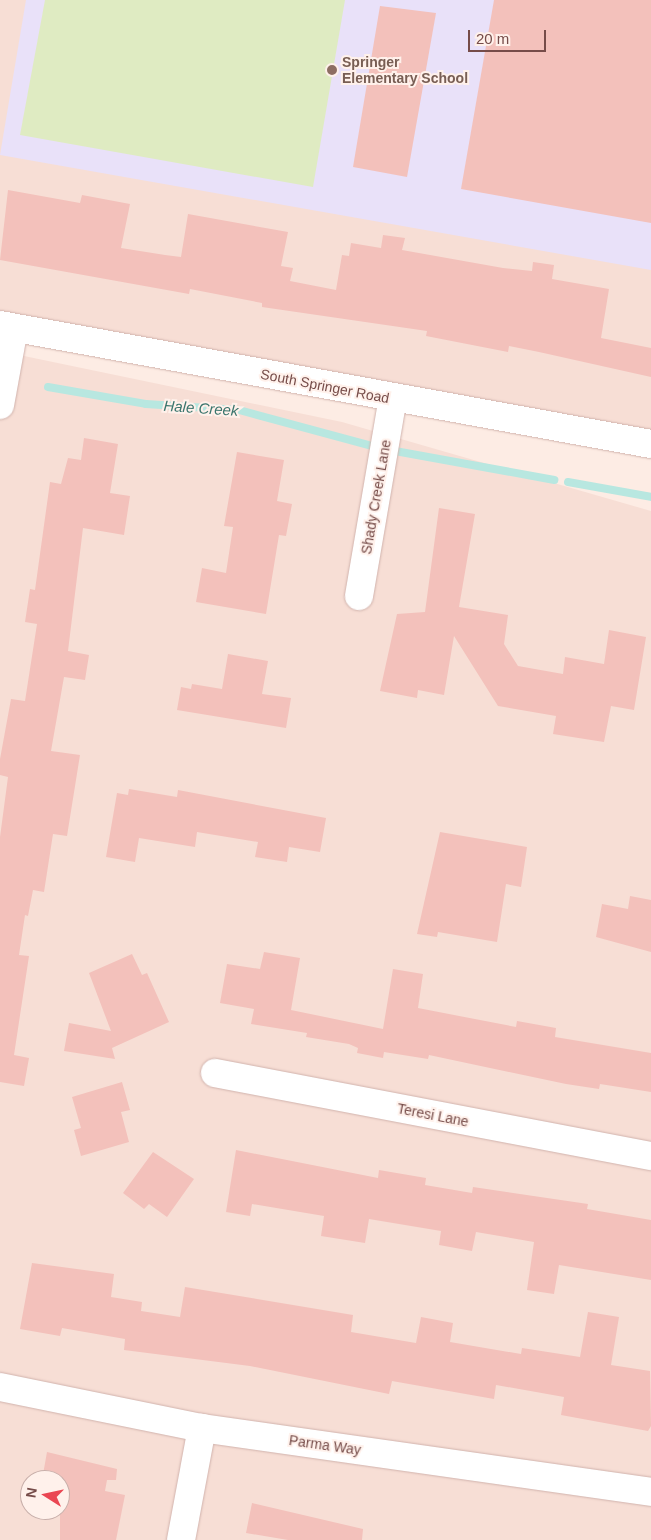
<!DOCTYPE html>
<html>
<head>
<meta charset="utf-8">
<style>
  body { margin:0 }
  #map { position:relative; width:651px; height:1540px; overflow:hidden; background:#fdece4; font-family:Arial,sans-serif }
  div>[style] { position:absolute }
  .residential>* { inset:0; background:#f7ded5 }
  .education>* { inset:0; background:#e9e1f9 }
  .green>* { inset:0; background:#dfebc2 }
  .stream>* { height:8px; margin:-4px; padding:0 4px; transform-origin:4px; border-radius:4px; background:#b8e7e0 }
  .building>* { inset:0; background:#f3c1bb }
  .roads { filter:drop-shadow(0 0 1px #d1b3ad) drop-shadow(0 0 1px #d1b3ad) }
  .minor>* { height:28px; margin:-14px; padding:0 14px; transform-origin:14px; border-radius:14px; background:#fff }
  .tertiary>* { height:28px; margin:-14px; padding:0 14px; transform-origin:14px; border-radius:14px; background:#fff }
  .dots>* { width:14px; height:14px; translate:-50% -50%; box-sizing:border-box; border:2px solid #fff1eb; border-radius:50% }
  span { translate:-50% -50%; white-space:nowrap; text-align:center; line-height:1.15; -webkit-text-stroke:4px #fff1eb; paint-order:stroke }
  .education-label { font-size:14px; color:#785e54; font-weight:700 }
  .left { translate:0 -50%; text-align:left }
  .street-label { font-size:14px; color:#764c49 }
  .water-label { font-size:15px; color:#3a756d; font-style:italic }
  .north { position:absolute; left:20px; top:1470px; width:50px; height:50px; box-sizing:border-box; background:#fff1eb; border:1px solid #c8afaa; border-radius:50%; rotate:280deg; font-size:14px; font-weight:700; line-height:20px; text-align:center; color:#764c49 }
  .north::after { content:''; display:block; margin:auto; width:18px; height:22px; background:#ea4652; clip-path:polygon(50% 0,100% 100%,50% 72%,0 100%) }
  .scale { position:absolute; left:468px; top:30px; width:78px; height:22px; box-sizing:border-box; border:2px solid #764c49; border-top:0; padding-left:6px; font-size:15px; line-height:18px; white-space:nowrap; color:#764c49; -webkit-text-stroke:4px #fff1eb; paint-order:stroke }
</style>
</head>
<body>
<div id="map">
  <div class="residential">
    <i style="clip-path:polygon(0 0,651px 0,651px 430px,0 317px)"></i>
    <i style="clip-path:polygon(evenodd,0 351px,342px 422px,651px 511px,651px 1540px,0 1540px,0 351px,30px 1480px,60px 1480px,60px 1510px,30px 1510px,30px 1480px)"></i>
  </div>
  <div class="education">
    <i style="clip-path:polygon(26px 0,651px 0,651px 270px,0 155px)"></i>
  </div>
  <div class="green">
    <i style="clip-path:polygon(45px 0,345px 0,313px 187px,20px 135px)"></i>
  </div>
  <div class="stream">
    <i style="left:48px;top:387px;width:99px;rotate:9.8deg"></i>
    <i style="left:146px;top:404px;width:93px;rotate:3.7deg"></i>
    <i style="left:239px;top:410px;width:146px;rotate:15.1deg"></i>
    <i style="left:395px;top:451px;width:162px;rotate:10.3deg"></i>
    <i style="left:568px;top:482px;width:84px;rotate:10.2deg"></i>
  </div>
  <div class="building">
    <i style="clip-path:polygon(494px 0,651px 0,651px 223px,461px 189px)"></i>
    <i style="clip-path:polygon(380px 6px,436px 13px,407px 177px,353px 167px)"></i>
    <i style="clip-path:polygon(8px 190px,80px 203px,82px 195px,130px 204px,121px 248px,165px 255px,181px 257px,188px 214px,288px 232px,281px 266px,293px 268px,290px 281px,336px 290px,342px 255px,349px 256px,351px 243px,381px 248px,383px 235px,405px 238px,402px 250px,503px 268px,532px 271px,533px 262px,554px 265px,552px 279px,609px 289px,601px 338px,651px 348px,651px 377px,539px 352px,509px 346px,508px 352px,426px 336px,427px 331px,262px 307px,262px 303px,190px 289px,189px 294px,0 260px)"></i>
    <i style="clip-path:polygon(84px 438px,118px 444px,110px 493px,130px 496px,124px 535px,83px 528px,68px 651px,89px 655px,85px 680px,64px 677px,51px 751px,80px 755px,67px 836px,53px 834px,44px 892px,33px 890px,28px 916px,25px 915px,19px 955px,29px 956px,14px 1055px,29px 1058px,24px 1086px,0 1082px,0 837px,8px 777px,0 775px,0 759px,11px 699px,25px 701px,37px 624px,25px 622px,30px 589px,35px 590px,50px 482px,61px 484px,68px 458px,81px 460px)"></i>
    <i style="clip-path:polygon(237px 452px,284px 460px,277px 501px,292px 504px,286px 536px,279px 535px,266px 614px,196px 602px,202px 568px,226px 573px,233px 527px,224px 526px)"></i>
    <i style="clip-path:polygon(439px 508px,475px 514px,459px 607px,508px 615px,504px 644px,518px 666px,563px 674px,565px 657px,604px 664px,609px 630px,646px 637px,634px 710px,611px 706px,604px 742px,553px 734px,556px 716px,498px 706px,454px 636px,444px 695px,418px 690px,417px 698px,380px 691px,397px 614px,425px 612px)"></i>
    <i style="clip-path:polygon(228px 654px,268px 661px,262px 694px,291px 698px,286px 728px,177px 710px,181px 687px,191px 689px,192px 684px,222px 689px)"></i>
    <i style="clip-path:polygon(129px 789px,177px 797px,178px 790px,326px 818px,320px 852px,289px 847px,287px 862px,255px 857px,258px 842px,197px 832px,195px 847px,139px 838px,135px 862px,106px 857px,117px 793px,128px 795px)"></i>
    <i style="clip-path:polygon(440px 832px,527px 847px,521px 887px,506px 884px,497px 942px,438px 932px,437px 937px,417px 934px)"></i>
    <i style="clip-path:polygon(630px 896px,651px 900px,651px 952px,596px 937px,602px 904px,628px 909px)"></i>
    <i style="clip-path:polygon(264px 952px,300px 958px,291px 1010px,383px 1029px,393px 969px,423px 974px,418px 1008px,516px 1027px,517px 1021px,556px 1028px,555px 1037px,651px 1053px,651px 1092px,600px 1084px,599px 1089px,566px 1084px,429px 1055px,428px 1059px,384px 1052px,383px 1058px,357px 1053px,358px 1048px,349px 1044px,306px 1037px,307px 1033px,251px 1024px,254px 1009px,220px 1003px,227px 964px,260px 969px)"></i>
    <i style="clip-path:polygon(132px 954px,142px 975px,147px 973px,169px 1022px,112px 1048px,115px 1059px,64px 1051px,69px 1023px,111px 1031px,89px 973px)"></i>
    <i style="clip-path:polygon(122px 1082px,130px 1110px,121px 1112px,129px 1142px,81px 1156px,74px 1130px,81px 1128px,72px 1097px)"></i>
    <i style="clip-path:polygon(236px 1150px,378px 1178px,379px 1170px,426px 1178px,425px 1185px,472px 1193px,473px 1187px,588px 1204px,587px 1209px,651px 1220px,651px 1280px,559px 1265px,554px 1294px,527px 1290px,534px 1242px,476px 1232px,472px 1251px,439px 1245px,441px 1231px,369px 1219px,365px 1243px,321px 1236px,324px 1216px,252px 1204px,250px 1216px,226px 1212px)"></i>
    <i style="clip-path:polygon(153px 1152px,194px 1179px,167px 1217px,149px 1204px,144px 1209px,123px 1193px)"></i>
    <i style="clip-path:polygon(32px 1263px,114px 1274px,111px 1297px,142px 1302px,141px 1311px,180px 1317px,185px 1287px,353px 1315px,351px 1332px,416px 1343px,421px 1317px,453px 1323px,450px 1342px,521px 1354px,522px 1348px,580px 1357px,588px 1312px,619px 1317px,611px 1365px,650px 1371px,651px 1426px,648px 1431px,561px 1415px,564px 1397px,496px 1385px,494px 1399px,392px 1381px,389px 1394px,250px 1366px,124px 1350px,125px 1339px,62px 1328px,60px 1336px,20px 1329px)"></i>
    <i style="clip-path:polygon(47px 1452px,117px 1469px,116px 1480px,107px 1480px,105px 1491px,125px 1495px,116px 1540px,60px 1540px,60px 1480px,42px 1480px)"></i>
    <i style="clip-path:polygon(252px 1503px,363px 1529px,362px 1540px,288px 1540px,246px 1533px)"></i>
  </div>
  <div class="roads">
    <div class="minor">
      <i style="left:0;top:405px;width:78px;rotate:-79.7deg"></i>
      <i style="left:359px;top:596px;width:201px;rotate:-80.3deg"></i>
      <i style="left:215px;top:1073px;width:444px;rotate:10.8deg"></i>
      <i style="left:0;top:1387px;width:206px;rotate:11.5deg"></i>
      <i style="left:202px;top:1428px;width:454px;rotate:8.1deg"></i>
      <i style="left:181px;top:1540px;width:114px;rotate:-79.4deg"></i>
    </div>
    <div class="tertiary">
      <i style="left:0;top:325px;width:662px;rotate:10.36deg"></i>
    </div>
  </div>
  <div class="dots">
    <i style="left:332px;top:70px;background:#8d6e63"></i>
  </div>
  <div class="education-label">
    <span class="left" style="left:342px;top:70px">Springer<br>Elementary School</span>
  </div>
  <div class="street-label">
    <span style="left:325px;top:386px;rotate:11deg">South Springer Road</span>
    <span style="left:376px;top:497px;rotate:-80deg">Shady Creek Lane</span>
    <span style="left:433px;top:1115px;rotate:11deg">Teresi Lane</span>
    <span style="left:325px;top:1445px;rotate:8deg">Parma Way</span>
  </div>
  <div class="water-label">
    <span style="left:201px;top:408px;rotate:4deg">Hale Creek</span>
  </div>
  <div class="north">N</div>
  <div class="scale">20 m</div>
</div>
</body>
</html>
